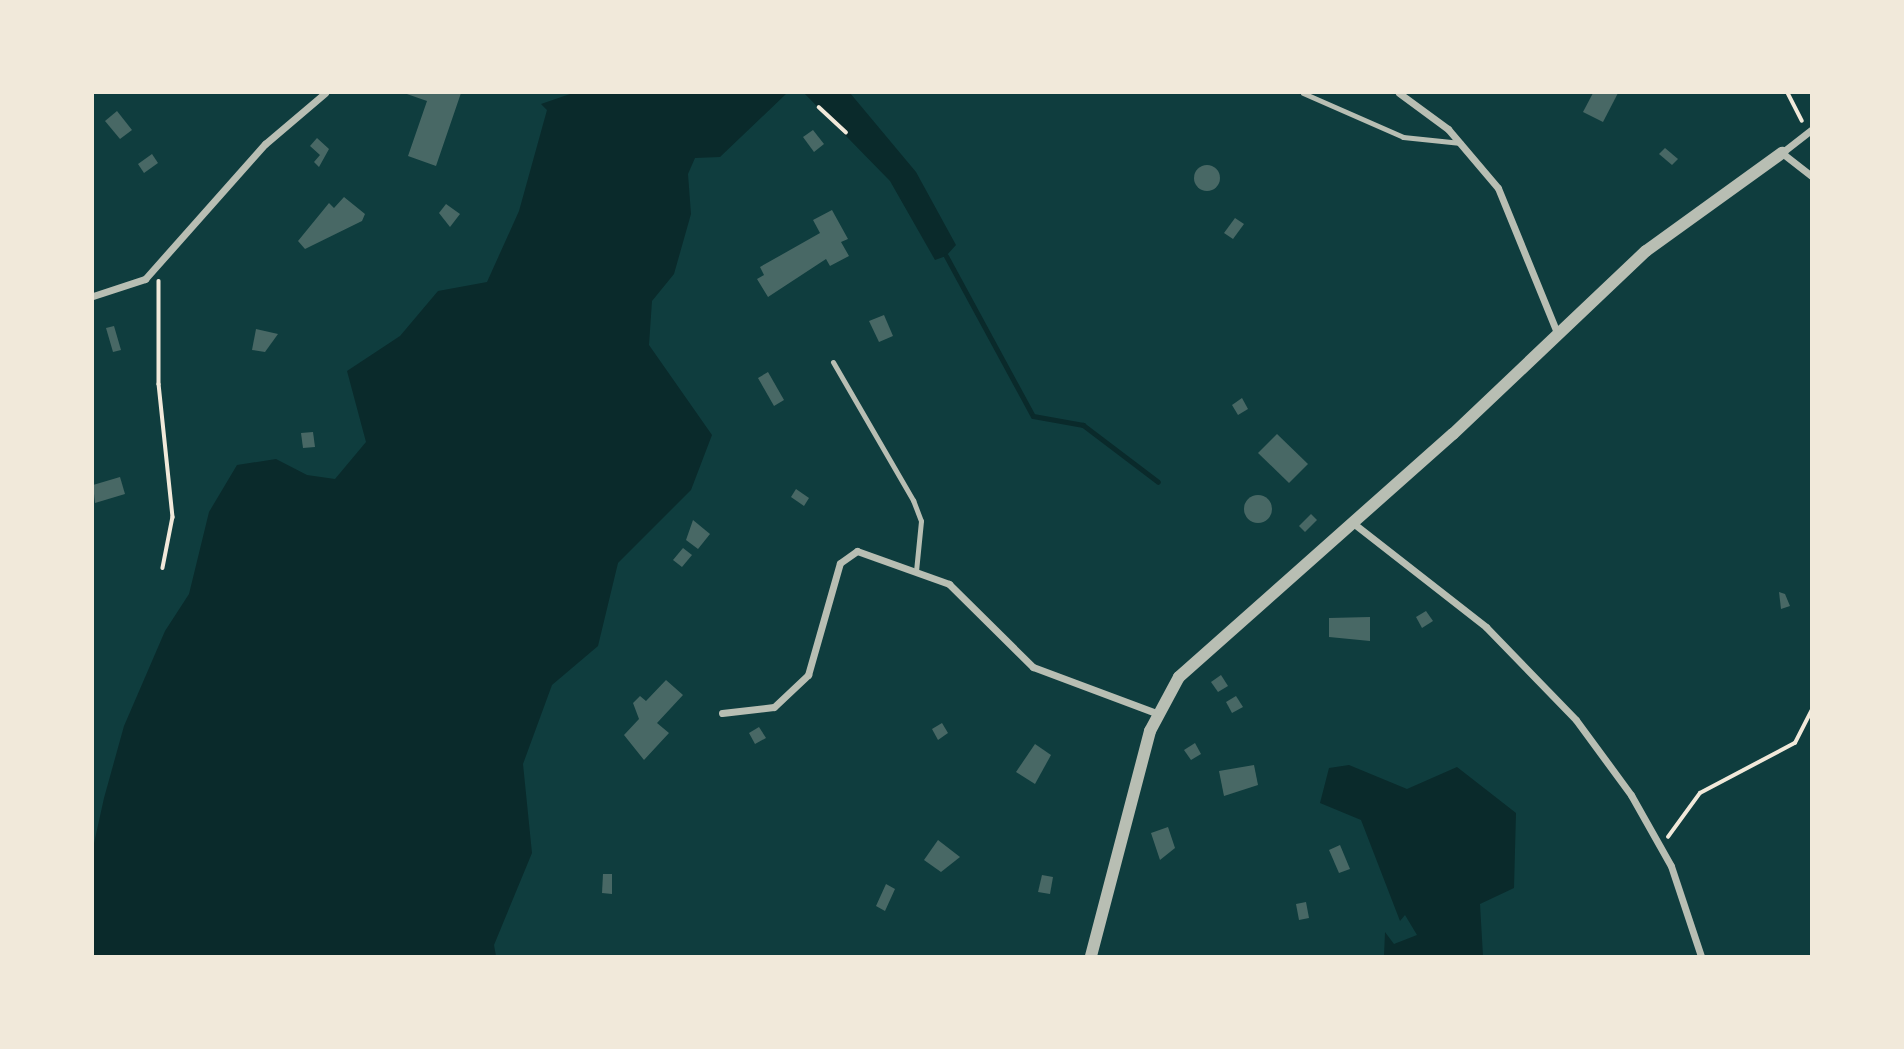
<!DOCTYPE html>
<html>
<head>
<meta charset="utf-8">
<style>
  body { margin:0 }
  #map { position:relative; width:1904px; height:1049px; overflow:hidden; background:#0f3d3e; font-family:Helvetica,sans-serif }
  div>[style] { position:absolute }
  .water>* { inset:0; background:#0a2a2b }
  .stream>* { height:5px; margin:-2.5px; padding:0 2.5px; transform-origin:2.5px; border-radius:2.5px; background:#0a2a2b }
  .building>* { inset:0; background:#486865 }
  .round { border-radius:50% }
  .path>* { height:3.5px; margin:-1.75px; padding:0 1.75px; transform-origin:1.75px; border-radius:1.75px; background:#f1e9da }
  .service>* { height:5px; margin:-2.5px; padding:0 2.5px; transform-origin:2.5px; border-radius:2.5px; background:#b8beb3 }
  .minor>* { height:7px; margin:-3.5px; padding:0 3.5px; transform-origin:3.5px; border-radius:3.5px; background:#b8beb3 }
  .tertiary>* { height:12px; margin:-6px; padding:0 6px; transform-origin:6px; border-radius:6px; background:#b8beb3 }
  span { translate:-50% -50%; white-space:nowrap; text-align:center; line-height:1.15; -webkit-text-stroke:5px #f1e9da; paint-order:stroke }
  .frame { position:absolute; inset:0; border:94px solid #f1e9da; pointer-events:none }
</style>
</head>
<body>
<div id="map">
  <div class="water">
    <i style="clip-path:polygon(573px 93px,787px 93px,720px 157px,695px 158px,688px 174px,691px 214px,674px 274px,652px 301px,649px 345px,712px 435px,691px 490px,618px 563px,598px 646px,552px 685px,523px 764px,532px 853px,494px 945px,496px 956px,93px 956px,93px 848px,104px 798px,124px 726px,165px 631px,189px 594px,209px 512px,237px 465px,276px 459px,307px 475px,335px 479px,366px 442px,347px 371px,400px 336px,438px 291px,487px 282px,519px 211px,547px 110px,541px 104px)"></i>
    <i style="clip-path:polygon(804px 93px,850px 93px,916px 172px,956px 245px,946px 256px,935px 260px,890px 181px)"></i>
    <i style="clip-path:polygon(1349px 765px,1407px 789px,1457px 767px,1516px 813px,1514px 888px,1480px 904px,1483px 956px,1384px 956px,1385px 932px,1394px 944px,1417px 935px,1405px 915px,1400px 921px,1361px 820px,1320px 803px,1329px 768px)"></i>
  </div>
  <div class="stream">
    <i style="left:946px;top:256px;width:182px;rotate:61.5deg"></i>
    <i style="left:1033px;top:416px;width:51px;rotate:10.2deg"></i>
    <i style="left:1083px;top:425px;width:94px;rotate:37.2deg"></i>
  </div>
  <div class="building">
    <i style="clip-path:polygon(404px 93px,461px 93px,436px 166px,408px 156px,427px 101px)"></i>
    <i style="clip-path:polygon(1593px 93px,1618px 93px,1603px 122px,1583px 112px)"></i>
    <i style="clip-path:polygon(117px 111px,132px 130px,120px 139px,105px 121px)"></i>
    <i style="clip-path:polygon(813px 130px,824px 144px,814px 152px,803px 137px)"></i>
    <i style="clip-path:polygon(317px 138px,329px 149px,319px 167px,314px 162px,320px 155px,310px 146px)"></i>
    <i style="clip-path:polygon(1665px 148px,1678px 159px,1672px 165px,1659px 154px)"></i>
    <i style="clip-path:polygon(152px 154px,158px 163px,144px 173px,138px 164px)"></i>
    <i class="round" style="left:1194px;top:165px;width:26px;height:26px"></i>
    <i style="clip-path:polygon(344px 197px,365px 214px,362px 221px,305px 249px,298px 241px,329px 203px,334px 208px)"></i>
    <i style="clip-path:polygon(446px 204px,460px 214px,450px 227px,439px 213px)"></i>
    <i style="clip-path:polygon(832px 210px,848px 239px,841px 242px,849px 256px,830px 266px,826px 259px,768px 297px,757px 279px,764px 275px,760px 267px,820px 233px,813px 220px)"></i>
    <i style="clip-path:polygon(1235px 218px,1244px 224px,1233px 239px,1224px 233px)"></i>
    <i style="clip-path:polygon(884px 315px,893px 336px,879px 342px,869px 321px)"></i>
    <i style="clip-path:polygon(114px 326px,121px 350px,113px 352px,106px 328px)"></i>
    <i style="clip-path:polygon(256px 329px,278px 334px,265px 352px,252px 350px)"></i>
    <i style="clip-path:polygon(768px 372px,784px 400px,774px 406px,758px 378px)"></i>
    <i style="clip-path:polygon(1242px 398px,1248px 409px,1238px 415px,1232px 405px)"></i>
    <i style="clip-path:polygon(313px 432px,315px 447px,303px 448px,301px 433px)"></i>
    <i style="clip-path:polygon(1277px 434px,1308px 464px,1289px 483px,1258px 453px)"></i>
    <i style="clip-path:polygon(120px 477px,125px 494px,95px 503px,93px 485px)"></i>
    <i style="clip-path:polygon(796px 489px,809px 498px,804px 506px,791px 497px)"></i>
    <i class="round" style="left:1244px;top:495px;width:28px;height:28px"></i>
    <i style="clip-path:polygon(1311px 514px,1317px 520px,1305px 532px,1299px 526px)"></i>
    <i style="clip-path:polygon(693px 520px,710px 534px,698px 549px,686px 540px)"></i>
    <i style="clip-path:polygon(683px 548px,692px 555px,682px 567px,673px 560px)"></i>
    <i style="clip-path:polygon(1779px 592px,1785px 594px,1790px 606px,1781px 609px)"></i>
    <i style="clip-path:polygon(1426px 611px,1433px 621px,1422px 628px,1416px 617px)"></i>
    <i style="clip-path:polygon(1370px 617px,1370px 641px,1329px 637px,1329px 618px)"></i>
    <i style="clip-path:polygon(1221px 675px,1228px 686px,1218px 692px,1211px 682px)"></i>
    <i style="clip-path:polygon(666px 680px,683px 695px,657px 723px,669px 733px,644px 760px,624px 735px,639px 719px,633px 703px,640px 696px,646px 701px)"></i>
    <i style="clip-path:polygon(1236px 696px,1243px 707px,1232px 713px,1226px 702px)"></i>
    <i style="clip-path:polygon(942px 723px,948px 733px,938px 740px,932px 729px)"></i>
    <i style="clip-path:polygon(759px 727px,766px 738px,755px 744px,749px 733px)"></i>
    <i style="clip-path:polygon(1195px 743px,1201px 754px,1191px 760px,1184px 750px)"></i>
    <i style="clip-path:polygon(1035px 744px,1051px 755px,1035px 784px,1016px 772px)"></i>
    <i style="clip-path:polygon(1254px 765px,1258px 785px,1224px 796px,1219px 771px)"></i>
    <i style="clip-path:polygon(1168px 827px,1175px 848px,1160px 860px,1151px 833px)"></i>
    <i style="clip-path:polygon(938px 840px,960px 857px,941px 872px,924px 860px)"></i>
    <i style="clip-path:polygon(1340px 845px,1350px 869px,1339px 873px,1329px 850px)"></i>
    <i style="clip-path:polygon(603px 874px,612px 874px,612px 894px,602px 893px)"></i>
    <i style="clip-path:polygon(1042px 875px,1053px 877px,1050px 894px,1038px 892px)"></i>
    <i style="clip-path:polygon(886px 884px,895px 889px,885px 911px,876px 906px)"></i>
    <i style="clip-path:polygon(1306px 902px,1309px 918px,1299px 920px,1296px 904px)"></i>
  </div>
  <div class="path">
    <i style="left:1788px;top:93px;width:31px;rotate:63deg"></i>
    <i style="left:819px;top:107px;width:37px;rotate:43deg"></i>
    <i style="left:159px;top:281px;width:103px;rotate:90deg"></i>
    <i style="left:159px;top:384px;width:134px;rotate:84deg"></i>
    <i style="left:173px;top:517px;width:52px;rotate:101.1deg"></i>
    <i style="left:1668px;top:837px;width:54px;rotate:-54deg"></i>
    <i style="left:1700px;top:793px;width:107px;rotate:-27.8deg"></i>
    <i style="left:1795px;top:743px;width:36px;rotate:-63deg"></i>
  </div>
  <div class="service">
    <i style="left:1303px;top:93px;width:109px;rotate:23.7deg"></i>
    <i style="left:1403px;top:137px;width:58px;rotate:5.9deg"></i>
    <i style="left:833px;top:362px;width:160px;rotate:59.9deg"></i>
    <i style="left:913px;top:500px;width:22px;rotate:69deg"></i>
    <i style="left:921px;top:521px;width:50px;rotate:95.7deg"></i>
  </div>
  <div class="minor">
    <i style="left:1399px;top:93px;width:61px;rotate:36.3deg"></i>
    <i style="left:1448px;top:129px;width:77px;rotate:49.7deg"></i>
    <i style="left:1498px;top:188px;width:159px;rotate:67.8deg"></i>
    <i style="left:1811px;top:130px;width:37px;rotate:142deg"></i>
    <i style="left:1782px;top:153px;width:37px;rotate:38deg"></i>
    <i style="left:93px;top:296px;width:55px;rotate:-18.1deg"></i>
    <i style="left:145px;top:279px;width:181px;rotate:-48.4deg"></i>
    <i style="left:265px;top:144px;width:79px;rotate:-40.4deg"></i>
    <i style="left:1353px;top:523px;width:169px;rotate:38deg"></i>
    <i style="left:1486px;top:627px;width:129px;rotate:45.9deg"></i>
    <i style="left:1576px;top:720px;width:93px;rotate:53.7deg"></i>
    <i style="left:1631px;top:795px;width:81px;rotate:60.6deg"></i>
    <i style="left:1671px;top:866px;width:95px;rotate:71.6deg"></i>
    <i style="left:722px;top:713px;width:52px;rotate:-6.6deg"></i>
    <i style="left:774px;top:707px;width:47px;rotate:-43.3deg"></i>
    <i style="left:808px;top:675px;width:116px;rotate:-74.1deg"></i>
    <i style="left:840px;top:563px;width:21px;rotate:-35deg"></i>
    <i style="left:857px;top:551px;width:98px;rotate:19.7deg"></i>
    <i style="left:949px;top:584px;width:118px;rotate:44.7deg"></i>
    <i style="left:1033px;top:667px;width:131px;rotate:20.5deg"></i>
  </div>
  <div class="tertiary">
    <i style="left:1091px;top:956px;width:233px;rotate:-75.3deg"></i>
    <i style="left:1150px;top:731px;width:61px;rotate:-61.8deg"></i>
    <i style="left:1179px;top:677px;width:366px;rotate:-41.6deg"></i>
    <i style="left:1453px;top:434px;width:266px;rotate:-43.5deg"></i>
    <i style="left:1646px;top:251px;width:168px;rotate:-35.8deg"></i>
  </div>
  <div class="frame"></div>
</div>
</body>
</html>
